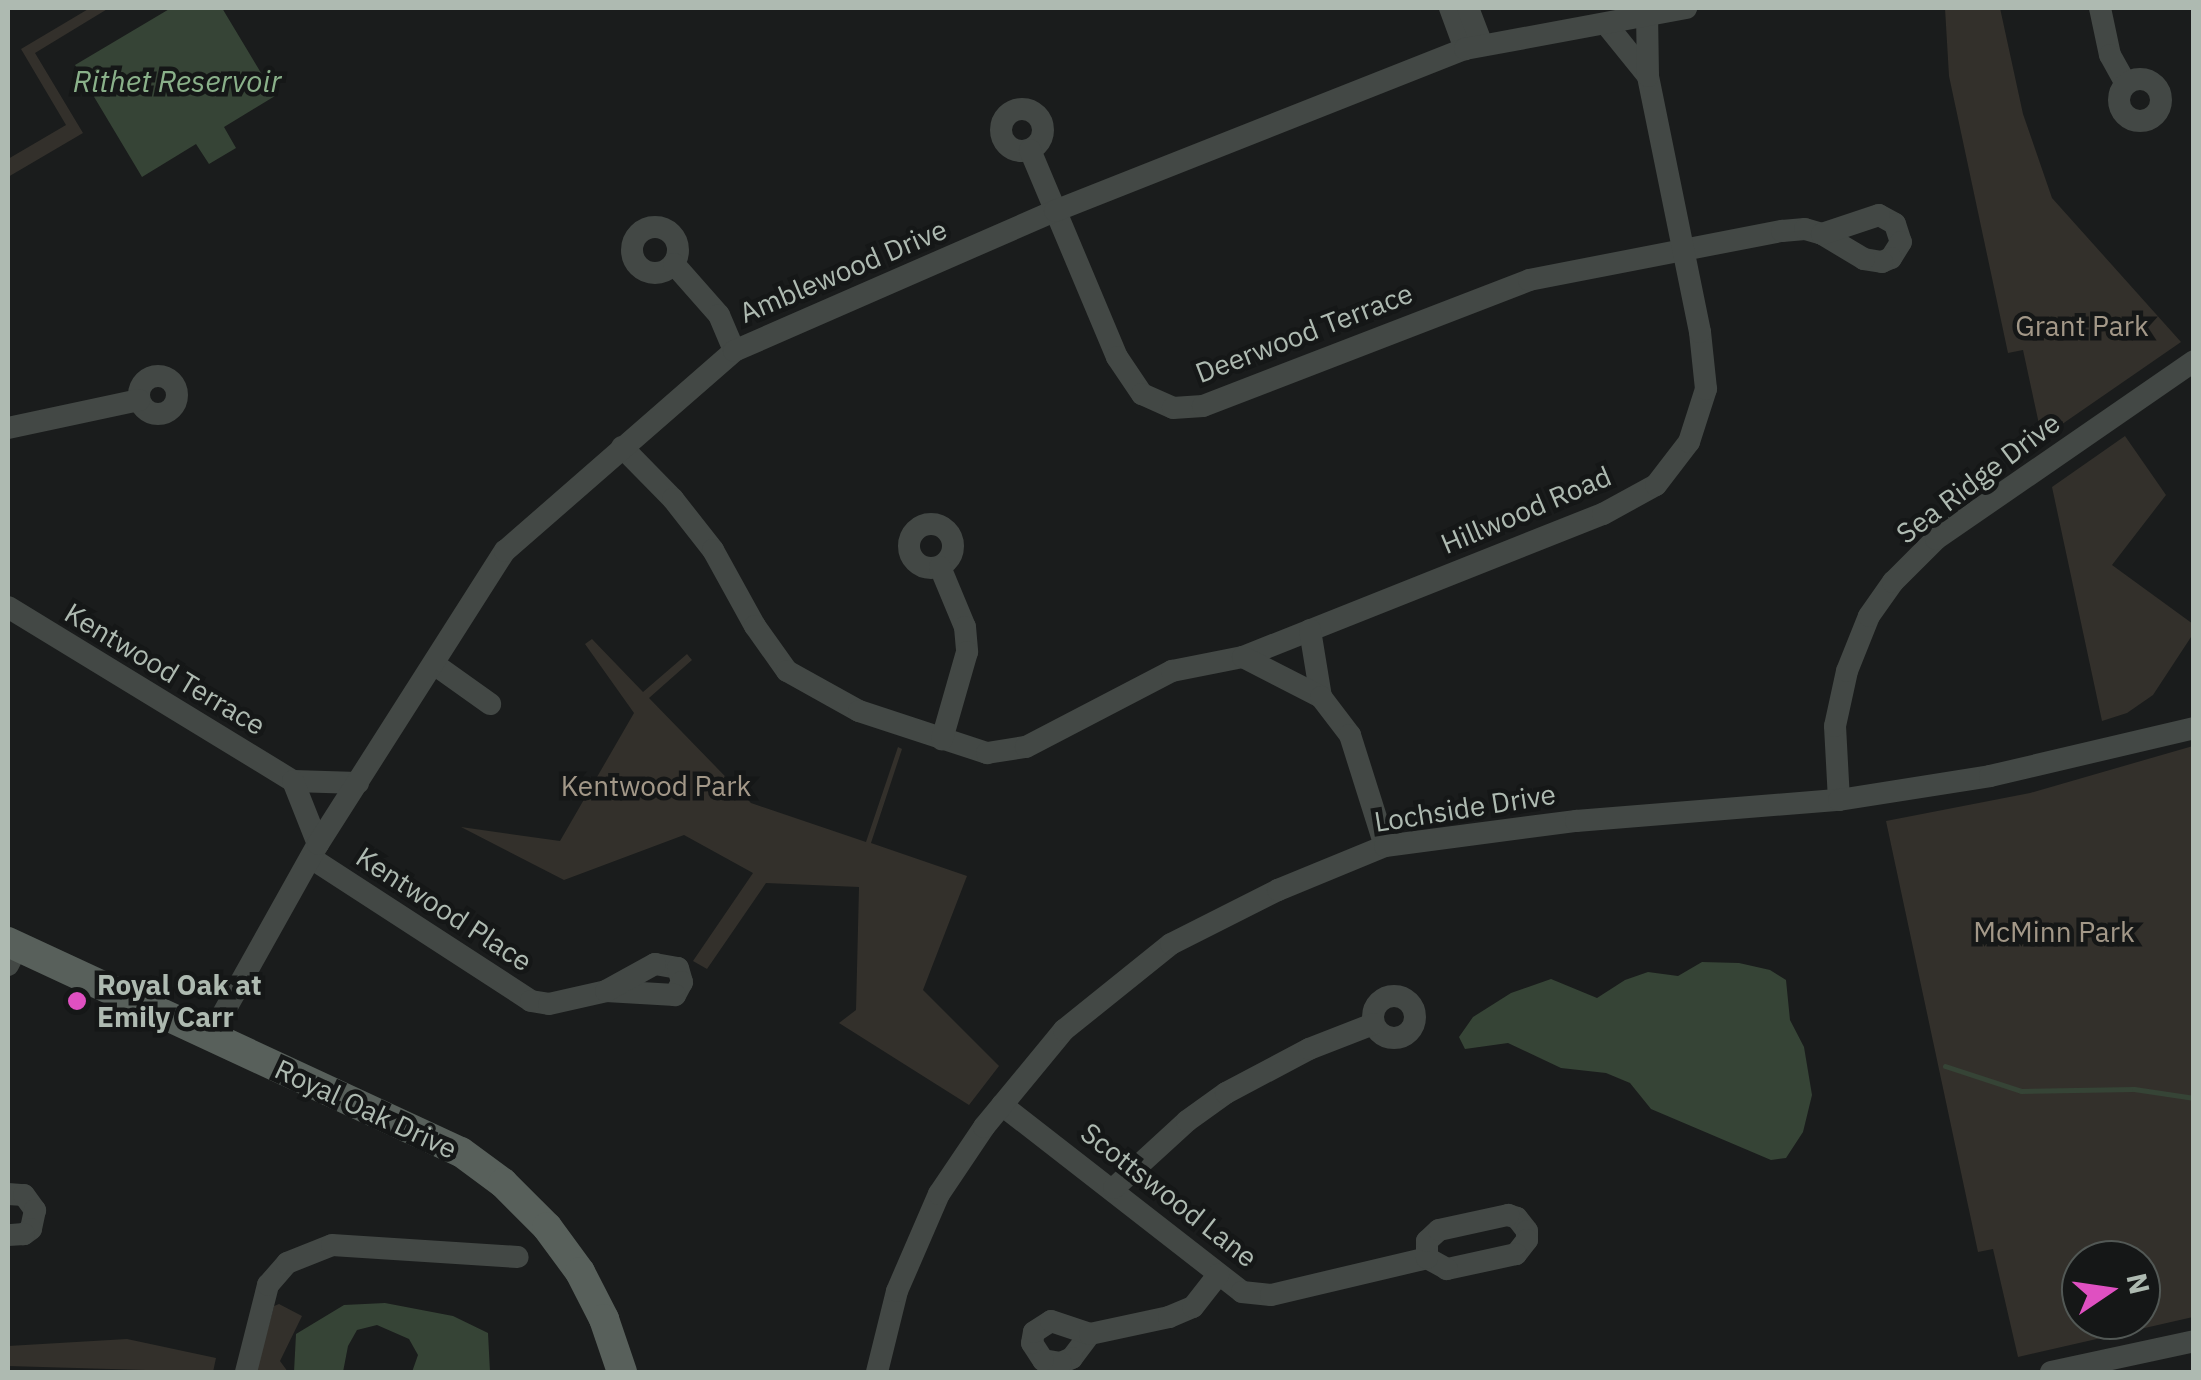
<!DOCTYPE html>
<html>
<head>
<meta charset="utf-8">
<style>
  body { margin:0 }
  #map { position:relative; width:2201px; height:1380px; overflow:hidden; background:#1a1c1c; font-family:"IBM Plex Sans",sans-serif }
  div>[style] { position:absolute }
  .green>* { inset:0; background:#33302b }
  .water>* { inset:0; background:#364436 }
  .stream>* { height:5px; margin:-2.5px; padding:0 2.5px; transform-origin:2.5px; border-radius:2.5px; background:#364436 }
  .minor>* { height:22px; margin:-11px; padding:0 11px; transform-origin:11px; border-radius:11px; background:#434845 }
  .minor>.ring { margin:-11px; padding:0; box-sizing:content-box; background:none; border:22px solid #434845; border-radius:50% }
  .major>* { height:30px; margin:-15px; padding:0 15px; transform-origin:15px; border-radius:15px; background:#58605b }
  .dots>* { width:28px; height:28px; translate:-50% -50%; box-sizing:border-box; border:5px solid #151717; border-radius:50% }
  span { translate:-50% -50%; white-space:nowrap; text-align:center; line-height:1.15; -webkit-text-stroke:9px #151717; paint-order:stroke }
  .street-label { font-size:28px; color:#aebab1 }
  .park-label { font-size:28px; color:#a39888 }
  .poi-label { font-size:28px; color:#aebab1; font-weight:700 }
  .left { translate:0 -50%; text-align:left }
  .water-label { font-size:30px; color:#8ab18a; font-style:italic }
  .frame { position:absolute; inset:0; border:10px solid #aebab1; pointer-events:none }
  .north { position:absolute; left:2061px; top:1240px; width:100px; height:100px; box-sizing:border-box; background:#151717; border:2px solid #525855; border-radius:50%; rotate:77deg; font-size:28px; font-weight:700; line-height:40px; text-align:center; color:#aebab1 }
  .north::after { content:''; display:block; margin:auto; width:35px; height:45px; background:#df50c1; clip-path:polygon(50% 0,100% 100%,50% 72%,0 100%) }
</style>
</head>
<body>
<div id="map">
  <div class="green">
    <div style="clip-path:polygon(90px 8px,109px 8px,35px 53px,83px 133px,8px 177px,8px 159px,66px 125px,21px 49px)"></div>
    <div style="clip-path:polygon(1945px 8px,2000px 8px,2023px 114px,2052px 198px,2181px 342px,2042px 438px,2023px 350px,2008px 353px,1949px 76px)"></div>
    <div style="clip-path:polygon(2125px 436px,2166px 495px,2112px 565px,2193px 624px,2193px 634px,2153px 695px,2127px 713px,2102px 721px,2052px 487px)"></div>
    <div style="clip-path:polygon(592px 639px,643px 692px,687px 654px,692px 660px,649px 698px,751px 803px,866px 842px,898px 747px,902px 749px,871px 843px,967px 876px,923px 990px,999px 1066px,969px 1105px,839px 1023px,856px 1010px,859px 887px,766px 883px,707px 969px,693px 961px,753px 873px,684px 835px,564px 880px,461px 827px,560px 841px,634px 713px,585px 644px)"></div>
    <div style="clip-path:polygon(evenodd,2193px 746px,2193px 1317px,2018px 1357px,1993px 1249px,1978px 1252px,1886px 821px,2030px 793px,2193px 746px,2141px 1260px,2141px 1320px,2081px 1320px,2081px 1260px,2141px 1260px)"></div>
    <div style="clip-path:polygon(279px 1304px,302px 1316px,280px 1361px,288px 1372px,256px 1372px,274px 1306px)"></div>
    <div style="clip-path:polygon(127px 1339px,216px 1358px,213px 1372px,8px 1366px,8px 1346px)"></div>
  </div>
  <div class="water">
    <div style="clip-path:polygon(171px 8px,222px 8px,275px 96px,224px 127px,236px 148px,209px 164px,196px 144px,142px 177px,75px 65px)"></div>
    <div style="clip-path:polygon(1702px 962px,1739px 963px,1770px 970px,1786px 980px,1790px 1020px,1804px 1047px,1812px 1095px,1803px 1132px,1786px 1158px,1771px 1160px,1651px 1109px,1630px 1083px,1606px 1073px,1561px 1068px,1508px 1043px,1465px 1049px,1459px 1037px,1473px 1017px,1511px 993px,1551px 979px,1597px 998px,1625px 980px,1648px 972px,1678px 976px)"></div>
    <div style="clip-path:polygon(385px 1303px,453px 1316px,488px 1333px,490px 1372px,412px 1372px,418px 1355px,409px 1339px,377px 1325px,357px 1330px,348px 1346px,343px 1372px,294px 1372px,296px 1334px,344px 1305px)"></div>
  </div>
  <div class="stream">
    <div style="left:1945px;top:1066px;width:80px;rotate:18.2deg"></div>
    <div style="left:2021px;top:1091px;width:113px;rotate:-1deg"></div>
    <div style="left:2134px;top:1089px;width:61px;rotate:8.5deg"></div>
  </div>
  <div class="minor">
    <div style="left:1450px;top:8px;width:44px;rotate:69.9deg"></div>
    <div style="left:1468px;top:8px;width:39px;rotate:69deg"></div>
    <div style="left:2100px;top:8px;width:48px;rotate:78deg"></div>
    <div style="left:2110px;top:55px;width:33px;rotate:61deg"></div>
    <div style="left:1606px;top:24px;width:67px;rotate:51.1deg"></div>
    <div class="ring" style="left:2119px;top:79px;width:20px;height:20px"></div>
    <div class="ring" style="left:1001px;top:109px;width:20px;height:20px"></div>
    <div style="left:1030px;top:150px;width:225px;rotate:67.2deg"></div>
    <div style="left:1117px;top:357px;width:45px;rotate:56deg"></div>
    <div style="left:1142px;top:394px;width:34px;rotate:24deg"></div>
    <div style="left:1173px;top:408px;width:30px;rotate:-4deg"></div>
    <div style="left:1203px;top:406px;width:350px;rotate:-21.1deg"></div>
    <div style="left:1529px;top:280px;width:258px;rotate:-11deg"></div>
    <div style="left:1782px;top:231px;width:23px;rotate:-5deg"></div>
    <div style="left:1805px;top:229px;width:18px;rotate:16deg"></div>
    <div style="left:1879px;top:215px;width:18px;rotate:29deg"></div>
    <div style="left:1895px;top:224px;width:19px;rotate:72deg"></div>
    <div style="left:1901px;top:242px;width:19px;rotate:122deg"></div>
    <div style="left:1891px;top:258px;width:10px;rotate:156deg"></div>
    <div style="left:1882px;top:262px;width:18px;rotate:-171deg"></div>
    <div style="left:1864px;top:259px;width:49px;rotate:-149.2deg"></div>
    <div style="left:1822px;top:234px;width:60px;rotate:-18.4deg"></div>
    <div class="ring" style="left:632px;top:227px;width:24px;height:24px"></div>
    <div style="left:674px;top:264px;width:68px;rotate:48.6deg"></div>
    <div style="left:719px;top:315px;width:39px;rotate:67deg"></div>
    <div class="ring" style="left:139px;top:376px;width:16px;height:16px"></div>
    <div style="left:8px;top:428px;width:134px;rotate:-12.1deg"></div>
    <div style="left:622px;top:447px;width:73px;rotate:45.6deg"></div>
    <div style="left:673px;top:499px;width:65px;rotate:51.9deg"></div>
    <div style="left:713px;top:550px;width:87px;rotate:61.1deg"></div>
    <div style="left:755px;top:626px;width:55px;rotate:54.6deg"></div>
    <div style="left:787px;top:671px;width:82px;rotate:29.1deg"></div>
    <div style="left:859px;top:711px;width:135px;rotate:18.2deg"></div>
    <div style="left:987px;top:753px;width:39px;rotate:-9deg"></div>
    <div style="left:1026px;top:747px;width:165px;rotate:-27.5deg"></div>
    <div style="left:1172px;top:671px;width:72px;rotate:-11.2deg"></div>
    <div style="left:1243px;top:657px;width:387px;rotate:-21.7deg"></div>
    <div style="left:1603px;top:514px;width:60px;rotate:-28.7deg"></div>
    <div style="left:1656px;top:485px;width:54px;rotate:-52.5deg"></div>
    <div style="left:1689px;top:442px;width:56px;rotate:-72.2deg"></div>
    <div style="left:1706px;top:389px;width:57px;rotate:-96deg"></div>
    <div style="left:1700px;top:332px;width:261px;rotate:-101.5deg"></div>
    <div style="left:1648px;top:76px;width:61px;rotate:-90.9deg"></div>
    <div class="ring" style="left:909px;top:524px;width:22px;height:22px"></div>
    <div style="left:940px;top:567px;width:65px;rotate:67.4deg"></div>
    <div style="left:965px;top:627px;width:25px;rotate:85deg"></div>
    <div style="left:967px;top:652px;width:91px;rotate:106deg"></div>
    <div style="left:8px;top:607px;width:334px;rotate:31.4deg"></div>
    <div style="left:293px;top:781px;width:65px;rotate:1.8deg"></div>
    <div style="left:1310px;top:630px;width:68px;rotate:80.7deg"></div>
    <div style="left:1243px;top:657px;width:88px;rotate:27.1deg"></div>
    <div style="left:1321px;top:697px;width:48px;rotate:52.7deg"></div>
    <div style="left:1350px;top:735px;width:116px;rotate:72.5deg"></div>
    <div style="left:434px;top:664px;width:69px;rotate:35.5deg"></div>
    <div style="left:293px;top:781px;width:68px;rotate:68.4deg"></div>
    <div style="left:1839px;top:800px;width:74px;rotate:-93.1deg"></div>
    <div style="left:1835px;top:726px;width:56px;rotate:-77.7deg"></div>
    <div style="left:1847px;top:671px;width:59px;rotate:-68.2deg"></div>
    <div style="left:1869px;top:616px;width:42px;rotate:-54.8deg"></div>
    <div style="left:1893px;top:582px;width:61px;rotate:-45deg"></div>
    <div style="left:1936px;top:539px;width:313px;rotate:-34.6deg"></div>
    <div style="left:311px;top:858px;width:262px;rotate:33deg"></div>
    <div style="left:531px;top:1001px;width:18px;rotate:9deg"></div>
    <div style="left:549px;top:1004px;width:58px;rotate:-12.8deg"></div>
    <div style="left:655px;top:964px;width:23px;rotate:10deg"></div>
    <div style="left:678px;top:968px;width:15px;rotate:74deg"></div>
    <div style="left:682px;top:982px;width:15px;rotate:118deg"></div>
    <div style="left:675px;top:995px;width:69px;rotate:-176.7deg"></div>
    <div style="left:606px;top:991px;width:56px;rotate:-28.9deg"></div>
    <div style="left:8px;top:965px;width:20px;rotate:-63deg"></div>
    <div class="ring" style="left:1373px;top:996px;width:20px;height:20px"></div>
    <div style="left:210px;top:1037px;width:221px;rotate:-60.8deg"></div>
    <div style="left:318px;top:844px;width:348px;rotate:-57.5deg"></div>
    <div style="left:505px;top:551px;width:304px;rotate:-41.1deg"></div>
    <div style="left:734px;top:351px;width:350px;rotate:-23.6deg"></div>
    <div style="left:1055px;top:211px;width:441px;rotate:-21.6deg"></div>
    <div style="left:1465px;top:49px;width:225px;rotate:-10.5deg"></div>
    <div style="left:1002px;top:1105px;width:304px;rotate:37.9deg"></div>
    <div style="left:1242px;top:1292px;width:29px;rotate:6deg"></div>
    <div style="left:1271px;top:1295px;width:160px;rotate:-13.3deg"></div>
    <div style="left:1114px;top:1188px;width:99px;rotate:-42.5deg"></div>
    <div style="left:1187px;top:1121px;width:48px;rotate:-35.7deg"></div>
    <div style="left:1226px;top:1093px;width:94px;rotate:-27.9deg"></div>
    <div style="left:1309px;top:1049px;width:69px;rotate:-21.3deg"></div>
    <div style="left:8px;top:1194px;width:16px;rotate:4deg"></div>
    <div style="left:24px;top:1195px;width:19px;rotate:54deg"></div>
    <div style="left:35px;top:1210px;width:19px;rotate:102deg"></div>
    <div style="left:31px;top:1229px;width:9px;rotate:144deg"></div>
    <div style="left:24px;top:1234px;width:16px;rotate:176deg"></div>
    <div style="left:1508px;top:1215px;width:9px;rotate:18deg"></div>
    <div style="left:1517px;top:1218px;width:16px;rotate:52deg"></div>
    <div style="left:1527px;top:1231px;width:9px;rotate:90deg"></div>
    <div style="left:1527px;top:1240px;width:18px;rotate:128deg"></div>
    <div style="left:1516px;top:1254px;width:71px;rotate:167.7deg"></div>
    <div style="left:1447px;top:1269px;width:23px;rotate:-151deg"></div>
    <div style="left:1427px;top:1258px;width:17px;rotate:-90deg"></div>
    <div style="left:1427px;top:1241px;width:16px;rotate:-43deg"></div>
    <div style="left:1439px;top:1230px;width:71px;rotate:-12.3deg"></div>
    <div style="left:1090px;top:1334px;width:30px;rotate:127deg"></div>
    <div style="left:1072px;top:1358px;width:12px;rotate:156deg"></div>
    <div style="left:1061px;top:1363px;width:18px;rotate:-171deg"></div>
    <div style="left:1043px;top:1360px;width:20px;rotate:-123deg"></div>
    <div style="left:1032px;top:1343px;width:11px;rotate:-80deg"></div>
    <div style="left:1034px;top:1332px;width:20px;rotate:-33deg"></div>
    <div style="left:1051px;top:1321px;width:41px;rotate:18.4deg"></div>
    <div style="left:1090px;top:1334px;width:81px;rotate:-12.1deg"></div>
    <div style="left:1169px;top:1317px;width:26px;rotate:-23deg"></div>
    <div style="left:1193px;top:1307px;width:41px;rotate:-52deg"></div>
    <div style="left:246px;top:1372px;width:90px;rotate:-75.8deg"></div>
    <div style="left:268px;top:1285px;width:29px;rotate:-49deg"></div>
    <div style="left:287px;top:1263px;width:48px;rotate:-21.8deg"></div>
    <div style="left:332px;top:1245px;width:186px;rotate:3.7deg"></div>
    <div style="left:877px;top:1372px;width:83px;rotate:-76.1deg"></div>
    <div style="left:897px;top:1291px;width:106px;rotate:-66.6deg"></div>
    <div style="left:939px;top:1194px;width:81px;rotate:-56.1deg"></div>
    <div style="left:984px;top:1127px;width:126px;rotate:-50.5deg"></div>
    <div style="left:1064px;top:1030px;width:137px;rotate:-38.8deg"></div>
    <div style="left:1171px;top:944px;width:120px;rotate:-26.8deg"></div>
    <div style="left:1278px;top:890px;width:116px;rotate:-22.4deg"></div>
    <div style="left:1385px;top:846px;width:193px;rotate:-7.5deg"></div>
    <div style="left:1576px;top:821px;width:264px;rotate:-4.6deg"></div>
    <div style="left:1839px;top:800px;width:153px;rotate:-9deg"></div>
    <div style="left:1990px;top:776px;width:210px;rotate:-13.2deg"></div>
    <div style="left:2051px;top:1372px;width:146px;rotate:-12.2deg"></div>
  </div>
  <div class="major">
    <div style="left:8px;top:942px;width:499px;rotate:24.9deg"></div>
    <div style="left:461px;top:1152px;width:52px;rotate:36.4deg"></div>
    <div style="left:503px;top:1183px;width:62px;rotate:45deg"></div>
    <div style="left:547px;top:1227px;width:56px;rotate:53.7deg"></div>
    <div style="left:580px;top:1272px;width:53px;rotate:62.9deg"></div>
    <div style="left:604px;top:1319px;width:56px;rotate:71.2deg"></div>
  </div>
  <div class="dots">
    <div style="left:77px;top:1001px;background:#df50c1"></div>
  </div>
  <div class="street-label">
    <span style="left:843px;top:271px;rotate:-23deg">Amblewood Drive</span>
    <span style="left:1304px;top:333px;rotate:-21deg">Deerwood Terrace</span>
    <span style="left:1978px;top:478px;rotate:-37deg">Sea Ridge Drive</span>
    <span style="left:1526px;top:510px;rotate:-23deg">Hillwood Road</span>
    <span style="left:165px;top:669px;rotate:31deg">Kentwood Terrace</span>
    <span style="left:1465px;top:808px;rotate:-9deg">Lochside Drive</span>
    <span style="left:444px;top:909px;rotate:33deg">Kentwood Place</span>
    <span style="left:366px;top:1109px;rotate:25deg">Royal Oak Drive</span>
    <span style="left:1169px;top:1195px;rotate:38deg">Scottswood Lane</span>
  </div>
  <div class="park-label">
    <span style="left:2082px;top:326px">Grant Park</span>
    <span style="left:656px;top:786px">Kentwood Park</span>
    <span style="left:2054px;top:932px">McMinn Park</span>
  </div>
  <div class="poi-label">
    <span class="left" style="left:97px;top:1001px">Royal Oak at<br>Emily Carr</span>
  </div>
  <div class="water-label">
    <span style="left:177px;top:81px">Rithet Reservoir</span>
  </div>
  <div class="frame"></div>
  <div class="north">N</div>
</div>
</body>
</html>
